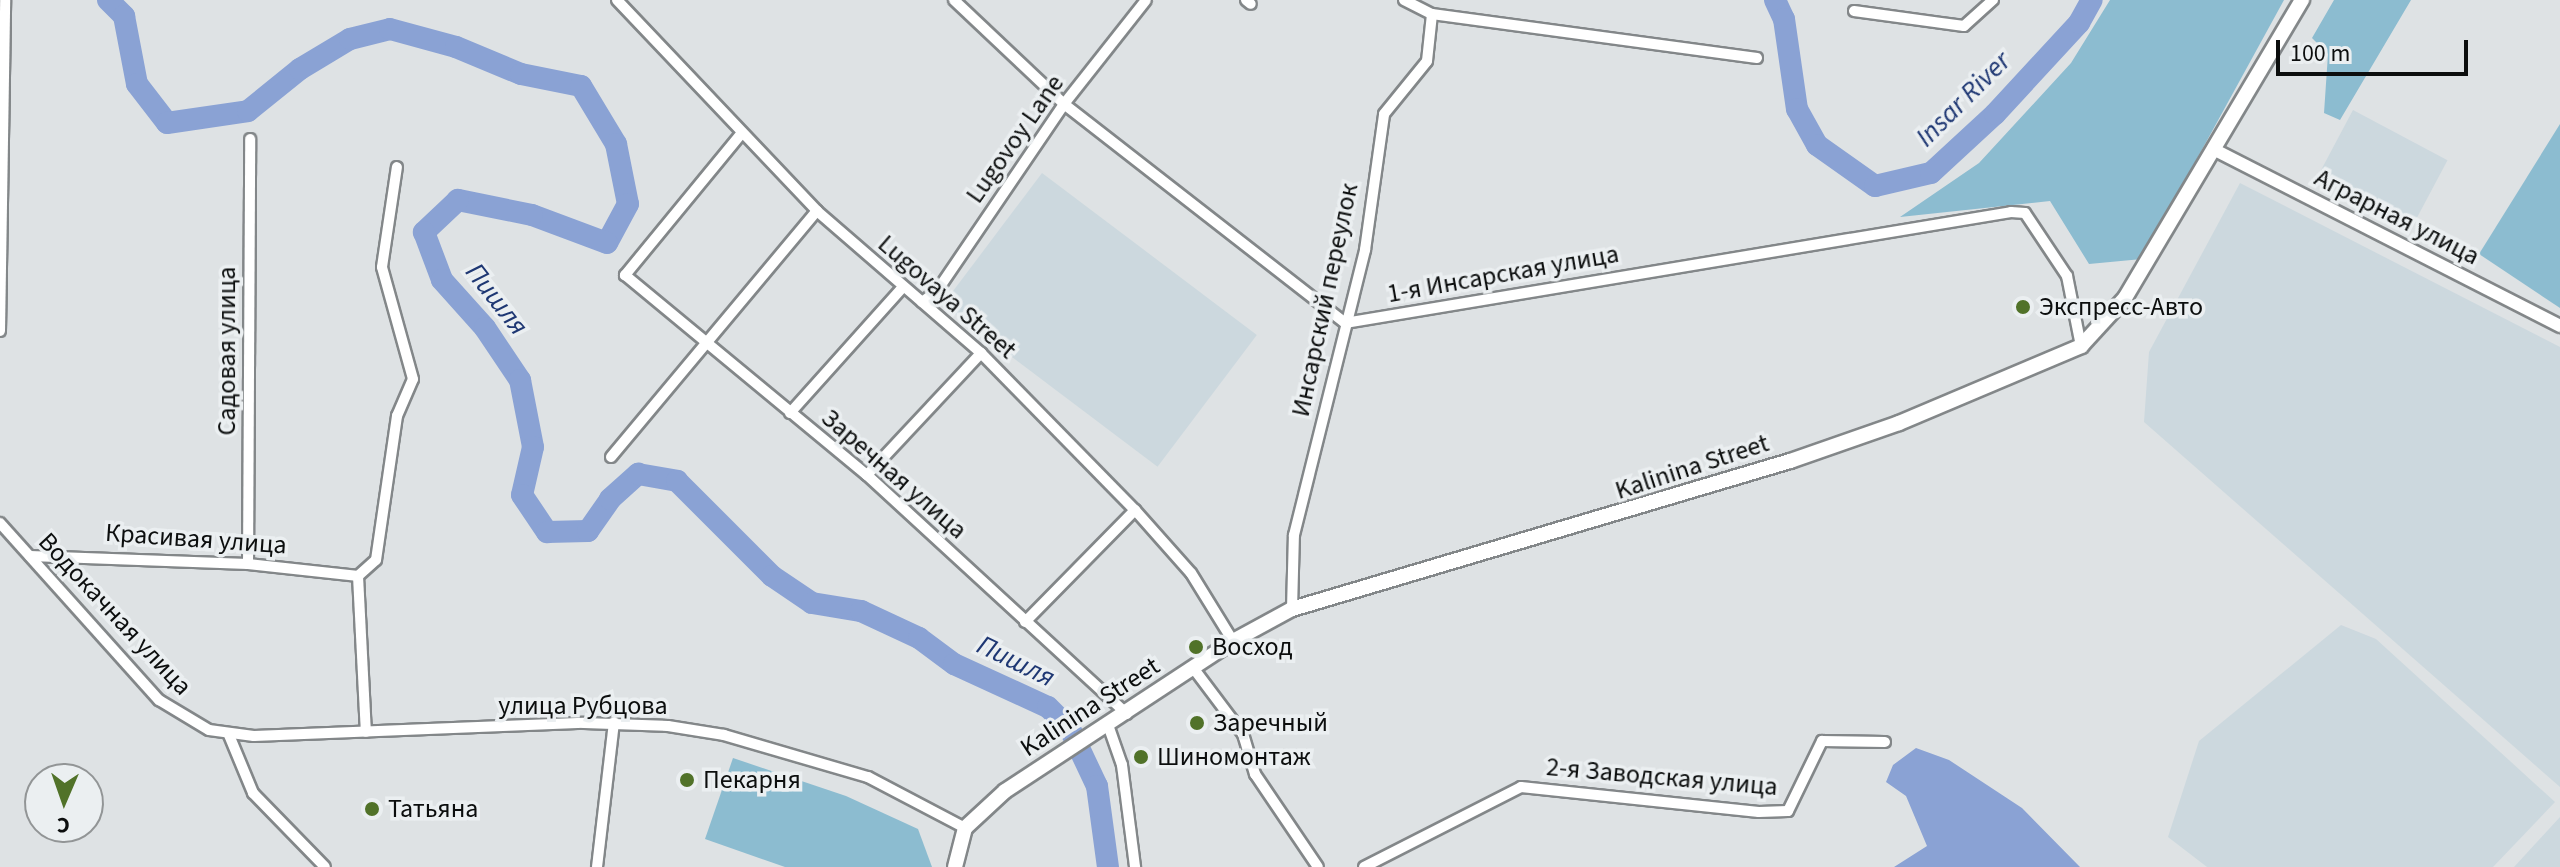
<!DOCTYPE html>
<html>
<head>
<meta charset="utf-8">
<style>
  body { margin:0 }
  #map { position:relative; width:2560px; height:867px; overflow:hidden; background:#dee2e4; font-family:"Source Sans 3",sans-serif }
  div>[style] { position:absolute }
  .built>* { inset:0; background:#ccd8de; transform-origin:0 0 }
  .green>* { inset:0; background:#8cbcd0 }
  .water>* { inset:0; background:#8aa2d4 }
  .river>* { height:22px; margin:-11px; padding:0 11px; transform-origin:11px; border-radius:11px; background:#8aa2d4 }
  .roads { filter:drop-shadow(2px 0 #838789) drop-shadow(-2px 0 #838789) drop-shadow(0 2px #838789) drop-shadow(0 -2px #838789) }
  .minor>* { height:10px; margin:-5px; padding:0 5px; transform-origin:5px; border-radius:5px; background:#fff }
  .tertiary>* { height:12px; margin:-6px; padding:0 6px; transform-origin:6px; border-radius:6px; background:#fff }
  .secondary>* { height:14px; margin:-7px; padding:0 7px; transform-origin:7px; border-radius:7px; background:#fff }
  .dots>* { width:22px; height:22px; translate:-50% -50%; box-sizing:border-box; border:4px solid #ebeff1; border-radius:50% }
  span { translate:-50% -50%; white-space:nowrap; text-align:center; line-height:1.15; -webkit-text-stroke:7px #ebeff1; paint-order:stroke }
  .street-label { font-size:26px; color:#0c0e0e }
  .poi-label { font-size:26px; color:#0c0e0e }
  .left { translate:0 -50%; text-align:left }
  .water-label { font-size:28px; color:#1e3773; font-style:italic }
  .north { position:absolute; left:24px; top:763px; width:80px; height:80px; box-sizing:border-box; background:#ebeff1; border:2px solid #929596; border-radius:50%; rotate:182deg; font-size:22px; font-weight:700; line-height:32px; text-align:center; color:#0c0e0e }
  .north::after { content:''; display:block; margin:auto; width:28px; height:36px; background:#517229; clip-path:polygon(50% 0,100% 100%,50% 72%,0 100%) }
  .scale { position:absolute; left:2276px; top:40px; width:192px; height:36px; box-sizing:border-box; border:4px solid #0c0e0e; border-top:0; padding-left:10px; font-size:24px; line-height:28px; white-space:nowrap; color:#0c0e0e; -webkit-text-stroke:6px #ebeff1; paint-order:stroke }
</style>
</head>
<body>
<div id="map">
  <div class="built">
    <div style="left:2353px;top:110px;width:107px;height:73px;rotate:28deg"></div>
    <div style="left:1042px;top:173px;width:269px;height:165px;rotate:37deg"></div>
    <div style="clip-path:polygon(2240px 183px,2560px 347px,2560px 787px,2144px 422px,2149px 352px)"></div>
    <div style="clip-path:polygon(2341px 625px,2376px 639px,2555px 802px,2493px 867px,2207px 867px,2168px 837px,2199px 741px)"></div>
    <div style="clip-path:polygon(2560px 817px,2560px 867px,2514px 867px)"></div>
  </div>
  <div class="green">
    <div style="clip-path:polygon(2110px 0,2284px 0,2142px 259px,2089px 264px,2050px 201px,1900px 217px,1979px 163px,2071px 63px)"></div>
    <div style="clip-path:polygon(2334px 0,2411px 0,2340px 120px,2324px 113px,2328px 54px,2312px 38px)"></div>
    <div style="clip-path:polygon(2560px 124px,2560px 308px,2479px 254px)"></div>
    <div style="clip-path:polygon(733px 758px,846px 796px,918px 829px,932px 867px,785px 867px,705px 839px)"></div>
  </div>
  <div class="water">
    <div style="clip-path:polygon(1916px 748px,1949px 760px,2022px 808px,2080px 867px,1894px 867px,1927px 846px,1906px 796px,1886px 782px,1893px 765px)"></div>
  </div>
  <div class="river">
    <div style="left:108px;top:0;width:23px;rotate:45deg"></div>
    <div style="left:124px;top:16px;width:69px;rotate:79.2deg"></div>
    <div style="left:137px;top:84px;width:49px;rotate:52.4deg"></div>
    <div style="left:167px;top:123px;width:82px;rotate:-8.4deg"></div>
    <div style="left:248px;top:111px;width:67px;rotate:-38.9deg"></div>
    <div style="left:300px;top:69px;width:58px;rotate:-31deg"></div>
    <div style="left:350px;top:39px;width:41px;rotate:-14deg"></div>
    <div style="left:390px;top:29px;width:68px;rotate:15.3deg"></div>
    <div style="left:456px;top:47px;width:70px;rotate:22.6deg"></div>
    <div style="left:521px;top:74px;width:61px;rotate:11.3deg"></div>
    <div style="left:581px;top:86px;width:68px;rotate:58.9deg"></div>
    <div style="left:616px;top:144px;width:61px;rotate:78.7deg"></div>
    <div style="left:628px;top:204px;width:44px;rotate:118.3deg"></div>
    <div style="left:607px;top:243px;width:80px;rotate:-159.5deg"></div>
    <div style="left:532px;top:215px;width:76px;rotate:-168.5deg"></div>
    <div style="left:458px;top:200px;width:47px;rotate:136.7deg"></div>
    <div style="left:424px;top:232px;width:51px;rotate:69.4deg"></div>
    <div style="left:442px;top:280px;width:64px;rotate:48.1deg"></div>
    <div style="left:485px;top:328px;width:63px;rotate:56.1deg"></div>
    <div style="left:520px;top:380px;width:68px;rotate:79deg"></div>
    <div style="left:533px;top:447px;width:49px;rotate:102.9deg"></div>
    <div style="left:522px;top:495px;width:45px;rotate:56deg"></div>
    <div style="left:547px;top:532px;width:41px;rotate:-1.4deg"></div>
    <div style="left:588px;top:531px;width:39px;rotate:-55deg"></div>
    <div style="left:610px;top:499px;width:38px;rotate:-42deg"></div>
    <div style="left:638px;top:474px;width:40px;rotate:10deg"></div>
    <div style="left:677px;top:481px;width:134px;rotate:45deg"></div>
    <div style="left:772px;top:576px;width:48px;rotate:34deg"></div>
    <div style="left:812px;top:603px;width:50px;rotate:9.3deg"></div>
    <div style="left:861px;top:611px;width:64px;rotate:25deg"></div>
    <div style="left:919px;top:638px;width:44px;rotate:36.6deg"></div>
    <div style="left:954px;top:664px;width:103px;rotate:24.6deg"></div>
    <div style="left:1048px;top:707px;width:31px;rotate:45deg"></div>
    <div style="left:1070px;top:729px;width:63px;rotate:64.7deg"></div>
    <div style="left:1097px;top:786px;width:82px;rotate:82.3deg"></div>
    <div style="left:1775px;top:0;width:21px;rotate:65deg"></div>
    <div style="left:1784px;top:19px;width:91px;rotate:81.8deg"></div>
    <div style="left:1797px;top:109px;width:41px;rotate:60.9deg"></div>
    <div style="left:1817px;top:145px;width:71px;rotate:35.3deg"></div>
    <div style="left:1875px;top:186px;width:57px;rotate:-13.1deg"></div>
    <div style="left:1931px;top:173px;width:87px;rotate:-42.7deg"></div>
    <div style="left:1995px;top:114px;width:124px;rotate:-47.3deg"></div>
    <div style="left:2079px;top:23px;width:26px;rotate:-61deg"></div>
  </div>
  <div class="roads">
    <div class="minor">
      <div style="left:617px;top:0;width:291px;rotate:46.5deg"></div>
      <div style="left:817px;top:211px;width:217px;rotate:40.9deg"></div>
      <div style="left:981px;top:353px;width:220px;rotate:45.6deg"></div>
      <div style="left:1135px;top:510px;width:84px;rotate:48.4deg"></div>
      <div style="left:1191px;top:573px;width:80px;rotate:58.3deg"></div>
      <div style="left:954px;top:0;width:151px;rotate:43.4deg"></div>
      <div style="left:1064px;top:104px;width:356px;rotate:37.9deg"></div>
      <div style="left:1345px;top:323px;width:675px;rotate:-9.46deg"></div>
      <div style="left:2011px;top:212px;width:14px;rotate:4deg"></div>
      <div style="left:2025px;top:213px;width:76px;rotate:56.3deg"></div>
      <div style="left:2067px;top:276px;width:71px;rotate:78.7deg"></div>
      <div style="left:1246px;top:0;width:6px;rotate:39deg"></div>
      <div style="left:1404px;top:0;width:31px;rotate:27deg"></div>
      <div style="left:1432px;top:14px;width:328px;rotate:7.7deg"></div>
      <div style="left:1854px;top:11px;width:111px;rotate:7.8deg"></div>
      <div style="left:1964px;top:26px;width:39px;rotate:-42deg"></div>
      <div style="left:741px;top:134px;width:183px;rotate:129.4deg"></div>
      <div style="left:625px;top:275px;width:314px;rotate:39.6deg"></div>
      <div style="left:867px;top:475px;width:353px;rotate:42.6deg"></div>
      <div style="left:922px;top:302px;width:19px;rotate:-36deg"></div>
      <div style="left:937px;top:291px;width:226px;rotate:-55.8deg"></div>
      <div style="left:1064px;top:104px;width:132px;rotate:-51.7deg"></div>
      <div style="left:0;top:331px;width:331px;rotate:-89.1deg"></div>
      <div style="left:790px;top:413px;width:168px;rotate:-48.1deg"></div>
      <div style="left:611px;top:457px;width:321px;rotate:-50.1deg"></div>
      <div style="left:867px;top:475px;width:167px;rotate:-46.9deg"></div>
      <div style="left:0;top:523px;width:238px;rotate:48.1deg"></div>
      <div style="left:159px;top:700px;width:58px;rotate:31deg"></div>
      <div style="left:209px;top:730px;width:45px;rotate:7.6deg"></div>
      <div style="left:254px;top:736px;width:330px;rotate:-2.3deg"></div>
      <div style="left:584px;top:723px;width:84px;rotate:2deg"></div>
      <div style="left:668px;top:726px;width:57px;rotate:9.1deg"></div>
      <div style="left:724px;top:735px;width:150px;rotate:16.3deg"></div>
      <div style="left:868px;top:777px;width:110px;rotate:27.7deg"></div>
      <div style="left:30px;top:556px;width:218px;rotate:2.1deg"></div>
      <div style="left:248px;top:564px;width:111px;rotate:6.2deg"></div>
      <div style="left:248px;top:564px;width:425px;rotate:-89.7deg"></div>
      <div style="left:358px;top:576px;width:24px;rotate:-42deg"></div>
      <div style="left:376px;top:560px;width:146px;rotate:-81.7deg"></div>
      <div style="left:397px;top:416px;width:40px;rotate:-66.6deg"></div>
      <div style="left:413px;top:379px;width:116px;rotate:-105.5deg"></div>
      <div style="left:382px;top:267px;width:101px;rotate:-81.5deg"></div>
      <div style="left:358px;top:576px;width:156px;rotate:87.1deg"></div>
      <div style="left:1292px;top:609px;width:74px;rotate:-88.5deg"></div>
      <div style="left:1294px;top:535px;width:294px;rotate:-76deg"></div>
      <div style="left:1365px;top:250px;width:137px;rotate:-82deg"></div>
      <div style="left:1384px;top:114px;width:68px;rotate:-50.9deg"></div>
      <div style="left:1427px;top:61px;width:47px;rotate:-83.9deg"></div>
      <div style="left:1025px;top:622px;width:157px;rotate:-45.5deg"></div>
      <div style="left:1194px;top:669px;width:81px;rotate:53deg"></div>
      <div style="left:1243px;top:734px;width:42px;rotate:73.3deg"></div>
      <div style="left:1255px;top:774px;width:112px;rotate:55.9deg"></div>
      <div style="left:1108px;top:725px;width:42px;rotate:70.7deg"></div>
      <div style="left:1122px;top:765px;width:103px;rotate:82.7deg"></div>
      <div style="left:229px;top:735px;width:63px;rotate:67.5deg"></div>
      <div style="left:253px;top:793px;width:103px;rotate:45.8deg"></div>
      <div style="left:597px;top:867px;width:146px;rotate:-83.3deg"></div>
      <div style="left:1364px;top:867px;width:176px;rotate:-27deg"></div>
      <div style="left:1521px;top:787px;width:239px;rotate:6deg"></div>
      <div style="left:1759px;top:812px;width:29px;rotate:-2deg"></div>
      <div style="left:1788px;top:811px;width:78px;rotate:-64.1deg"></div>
      <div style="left:1822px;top:741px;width:63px;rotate:0.9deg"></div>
    </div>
    <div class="tertiary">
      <div style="left:2213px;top:149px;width:390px;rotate:27deg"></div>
    </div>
    <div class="secondary">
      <div style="left:955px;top:867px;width:40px;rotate:-75.6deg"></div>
      <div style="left:965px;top:828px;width:54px;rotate:-42.8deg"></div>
      <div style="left:1005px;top:791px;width:273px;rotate:-33.3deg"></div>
      <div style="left:1233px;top:641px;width:67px;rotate:-28.5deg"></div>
      <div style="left:1292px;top:609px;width:520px;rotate:-16.55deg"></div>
      <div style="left:1790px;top:461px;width:115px;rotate:-19.2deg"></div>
      <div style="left:1899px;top:423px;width:198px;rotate:-22.9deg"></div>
      <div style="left:2081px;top:346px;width:65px;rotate:-47.5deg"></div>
      <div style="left:2125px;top:298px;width:347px;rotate:-59.3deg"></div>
    </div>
  </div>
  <div class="dots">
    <div style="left:2023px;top:307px;background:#517229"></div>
    <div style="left:1196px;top:647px;background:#517229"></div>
    <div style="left:1197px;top:723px;background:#517229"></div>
    <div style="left:1141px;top:757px;background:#517229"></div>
    <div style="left:687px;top:780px;background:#517229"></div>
    <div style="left:372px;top:809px;background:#517229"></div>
  </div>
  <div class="street-label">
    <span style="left:1015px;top:139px;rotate:-55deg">Lugovoy Lane</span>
    <span style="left:2397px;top:217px;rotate:27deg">Аграрная улица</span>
    <span style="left:1503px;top:274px;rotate:-10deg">1-я Инсарская улица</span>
    <span style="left:947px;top:297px;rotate:41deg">Lugovaya Street</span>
    <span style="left:1325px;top:300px;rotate:-78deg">Инсарский переулок</span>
    <span style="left:227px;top:351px;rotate:-90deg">Садовая улица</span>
    <span style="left:1692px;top:467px;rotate:-18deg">Kalinina Street</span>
    <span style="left:894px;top:474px;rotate:41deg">Заречная улица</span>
    <span style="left:196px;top:539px;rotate:4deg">Красивая улица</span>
    <span style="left:115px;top:614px;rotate:47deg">Водокачная улица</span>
    <span style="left:583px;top:706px">улица Рубцова</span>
    <span style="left:1090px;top:707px;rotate:-33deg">Kalinina Street</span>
    <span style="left:1662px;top:777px;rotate:5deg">2-я Заводская улица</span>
  </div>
  <div class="poi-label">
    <span class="left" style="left:2039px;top:307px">Экспресс-Авто</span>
    <span class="left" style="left:1212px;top:647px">Восход</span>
    <span class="left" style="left:1213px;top:723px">Заречный</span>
    <span class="left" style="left:1157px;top:757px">Шиномонтаж</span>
    <span class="left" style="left:703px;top:780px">Пекарня</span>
    <span class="left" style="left:388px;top:809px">Татьяна</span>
  </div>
  <div class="water-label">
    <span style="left:1963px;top:99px;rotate:-45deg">Insar River</span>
    <span style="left:497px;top:299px;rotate:52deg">Пишля</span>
    <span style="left:1016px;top:661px;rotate:26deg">Пишля</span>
  </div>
  <div class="north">С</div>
  <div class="scale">100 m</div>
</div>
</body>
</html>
